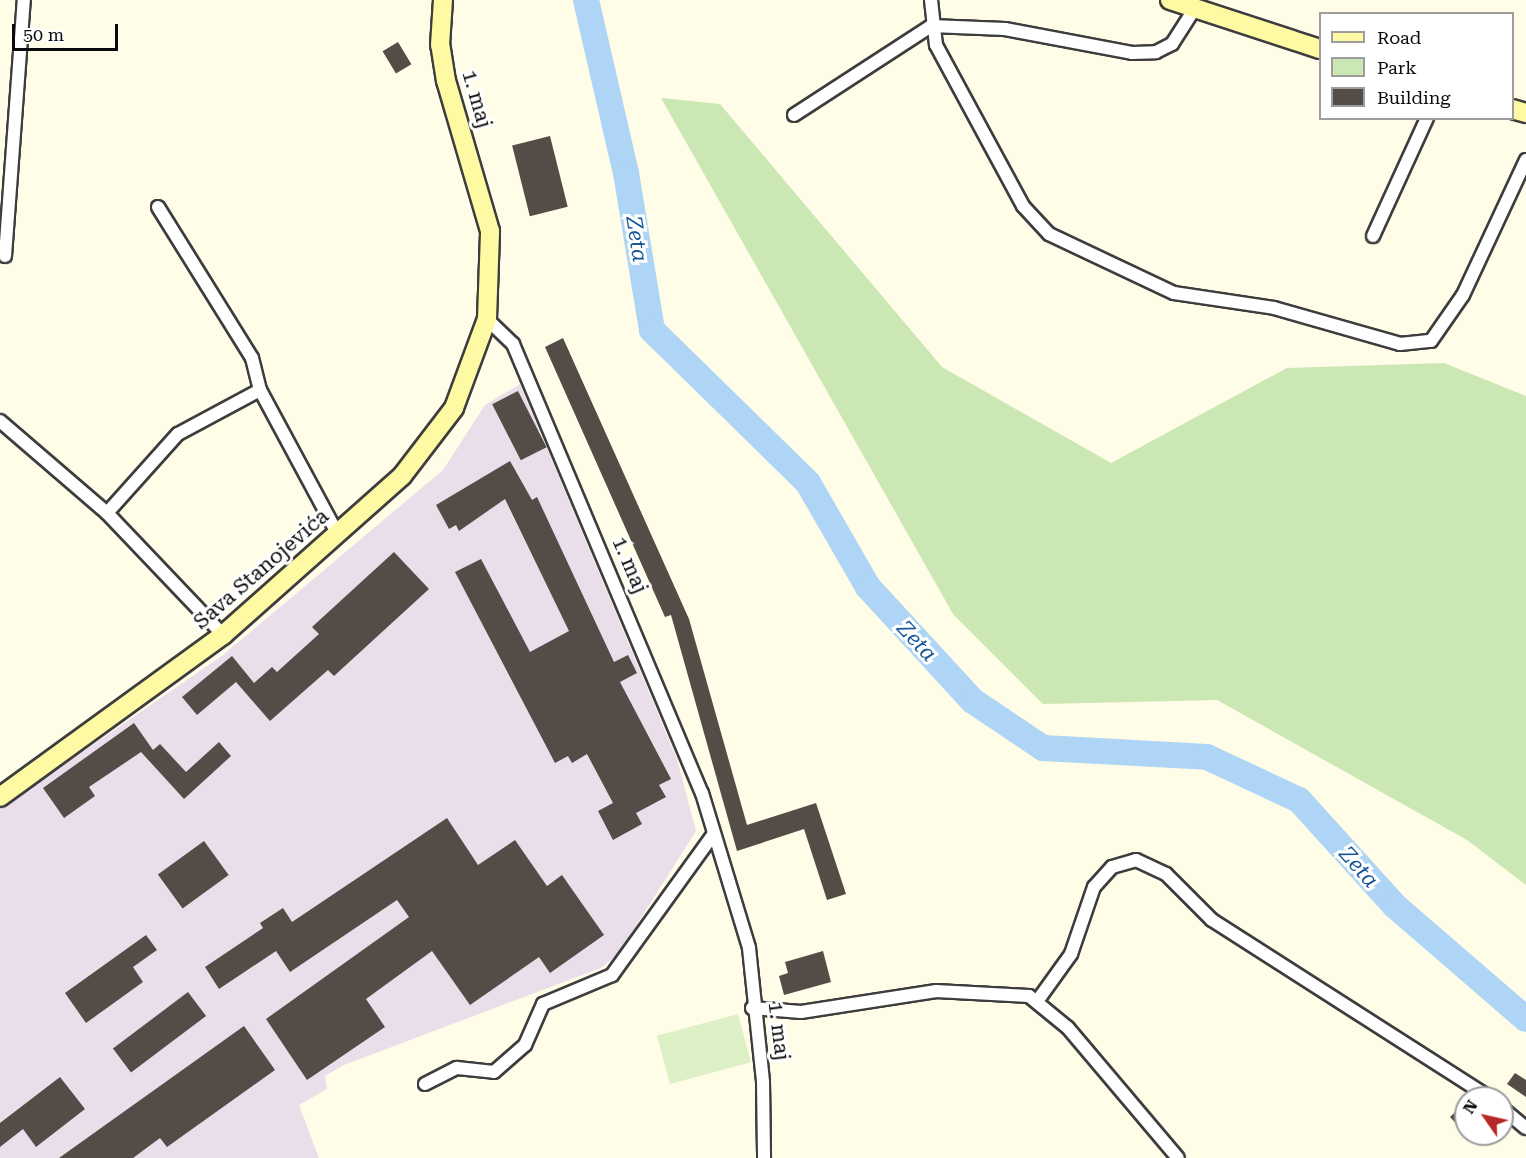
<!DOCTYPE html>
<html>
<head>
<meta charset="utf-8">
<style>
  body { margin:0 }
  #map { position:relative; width:1526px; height:1158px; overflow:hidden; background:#fffce8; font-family:"Roboto Serif",serif }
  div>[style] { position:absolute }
  .industrial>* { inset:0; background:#e9deea }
  .green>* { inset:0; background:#cbe7b3 }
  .pitch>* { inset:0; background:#ddefc5; transform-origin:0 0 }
  .river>* { height:26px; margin:-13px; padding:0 13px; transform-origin:13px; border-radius:13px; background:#aed5f5 }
  .building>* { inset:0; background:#534c47; transform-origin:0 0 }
  .roads { filter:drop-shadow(2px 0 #3d3d3d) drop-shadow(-2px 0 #3d3d3d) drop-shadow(0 2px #3d3d3d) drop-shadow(0 -2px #3d3d3d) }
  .street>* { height:12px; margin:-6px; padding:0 6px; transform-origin:6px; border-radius:6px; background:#fff }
  .secondary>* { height:18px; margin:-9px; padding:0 9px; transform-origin:9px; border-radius:9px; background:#fefaa4 }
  span { translate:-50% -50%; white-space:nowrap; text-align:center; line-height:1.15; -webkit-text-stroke:6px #fff; paint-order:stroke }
  .street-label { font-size:21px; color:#0a0a0a }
  .water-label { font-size:22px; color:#175799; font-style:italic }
  .legend { position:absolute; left:1319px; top:12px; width:195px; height:108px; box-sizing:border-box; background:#fff; border:2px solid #9d9d9d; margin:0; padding:8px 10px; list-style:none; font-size:18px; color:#0a0a0a }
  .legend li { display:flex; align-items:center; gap:12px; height:30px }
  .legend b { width:30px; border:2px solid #9d9d9d }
  .north { position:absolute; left:1454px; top:1086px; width:60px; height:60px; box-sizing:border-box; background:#fff; border:2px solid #9d9d9d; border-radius:50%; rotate:304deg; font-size:16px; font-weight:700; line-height:24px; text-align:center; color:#0a0a0a }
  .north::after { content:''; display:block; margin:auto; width:21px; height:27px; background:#b72926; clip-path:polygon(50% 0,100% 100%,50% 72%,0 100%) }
  .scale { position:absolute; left:12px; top:24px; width:106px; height:27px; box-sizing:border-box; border:3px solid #0a0a0a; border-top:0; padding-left:8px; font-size:18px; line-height:21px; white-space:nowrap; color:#0a0a0a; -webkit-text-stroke:4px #fff; paint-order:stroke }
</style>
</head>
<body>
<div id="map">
  <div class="industrial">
    <div style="clip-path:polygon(520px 384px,677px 759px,696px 831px,618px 954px,601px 968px,344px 1065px,325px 1076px,327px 1089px,299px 1105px,319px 1158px,0 1158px,0 809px,223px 655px,443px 470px,485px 405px)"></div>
  </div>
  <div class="green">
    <div style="clip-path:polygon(661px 98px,720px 104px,942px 367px,1111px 463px,1287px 368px,1444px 363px,1526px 396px,1526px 885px,1467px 840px,1217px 700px,1043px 704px,953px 614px)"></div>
  </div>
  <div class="pitch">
    <div style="left:738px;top:1014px;width:50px;height:84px;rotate:75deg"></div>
  </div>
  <div class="river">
    <div style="left:586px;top:0;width:178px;rotate:77deg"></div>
    <div style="left:626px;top:173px;width:159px;rotate:80.6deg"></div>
    <div style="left:652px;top:330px;width:219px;rotate:44.4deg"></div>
    <div style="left:808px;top:483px;width:120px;rotate:60deg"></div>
    <div style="left:868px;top:587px;width:155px;rotate:47.4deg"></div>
    <div style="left:973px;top:701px;width:84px;rotate:33.9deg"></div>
    <div style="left:1043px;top:748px;width:164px;rotate:3.1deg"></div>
    <div style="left:1207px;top:757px;width:102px;rotate:25.1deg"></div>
    <div style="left:1299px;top:800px;width:143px;rotate:47.8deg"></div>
    <div style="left:1395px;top:906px;width:173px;rotate:40.8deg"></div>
  </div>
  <div class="building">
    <div style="left:398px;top:42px;width:26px;height:18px;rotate:59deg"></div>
    <div style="left:550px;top:136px;width:73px;height:39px;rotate:76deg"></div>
    <div style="clip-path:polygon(563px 338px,689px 619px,747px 825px,816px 803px,846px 894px,827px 900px,804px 829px,737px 851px,671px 615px,665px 617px,545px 347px)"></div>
    <div style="left:518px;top:391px;width:63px;height:29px;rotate:63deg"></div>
    <div style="clip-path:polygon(510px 461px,532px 500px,537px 497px,614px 662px,628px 655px,637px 673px,620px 682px,671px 779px,659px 785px,666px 797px,636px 813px,642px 824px,613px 840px,598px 811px,613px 803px,587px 754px,572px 763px,568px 756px,555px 763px,455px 572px,481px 559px,530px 652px,569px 631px,505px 499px,459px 531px,456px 525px,449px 529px,436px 505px)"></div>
    <div style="clip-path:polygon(394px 552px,429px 589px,334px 676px,328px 670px,270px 721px,236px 682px,197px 715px,182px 697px,232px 656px,254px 683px,272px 667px,277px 672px,319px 634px,312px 627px)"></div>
    <div style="clip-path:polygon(134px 723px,153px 750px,160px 744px,186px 772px,219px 742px,231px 756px,184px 799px,141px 752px,89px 787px,95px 796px,64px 818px,43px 788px)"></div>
    <div style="clip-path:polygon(447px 818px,478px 865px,515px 840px,547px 886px,562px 875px,604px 935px,550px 973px,539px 957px,470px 1005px,432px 951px,366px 999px,385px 1027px,307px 1080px,266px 1019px,409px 917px,397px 900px,290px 972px,276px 951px,219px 989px,205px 967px,263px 928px,260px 923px,283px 908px,292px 922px)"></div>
    <div style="left:204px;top:841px;width:42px;height:57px;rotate:54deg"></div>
    <div style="clip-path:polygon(146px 935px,157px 950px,133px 967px,143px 982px,86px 1023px,65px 993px)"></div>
    <div style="clip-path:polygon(823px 951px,831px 982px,784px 995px,779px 976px,788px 973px,785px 962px)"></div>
    <div style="left:188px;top:992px;width:30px;height:94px;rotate:53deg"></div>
    <div style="clip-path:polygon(244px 1026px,275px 1070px,167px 1147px,160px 1138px,133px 1158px,59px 1158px)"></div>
    <div style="clip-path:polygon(1515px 1073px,1526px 1080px,1526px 1097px,1507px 1084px)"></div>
    <div style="clip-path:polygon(60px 1077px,85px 1109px,36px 1147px,23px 1129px,0 1147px,0 1123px)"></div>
    <div style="clip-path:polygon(1466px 1102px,1466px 1134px,1450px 1117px)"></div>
  </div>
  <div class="roads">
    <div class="street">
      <div style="left:931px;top:0;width:45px;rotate:83.7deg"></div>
      <div style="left:936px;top:45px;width:183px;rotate:61.6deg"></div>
      <div style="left:1023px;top:206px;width:38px;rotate:47deg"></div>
      <div style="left:1049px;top:234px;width:138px;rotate:25.3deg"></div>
      <div style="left:1174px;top:293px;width:101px;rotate:8.5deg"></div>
      <div style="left:1274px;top:308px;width:131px;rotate:15.9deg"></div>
      <div style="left:1400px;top:344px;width:31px;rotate:-6deg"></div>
      <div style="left:1431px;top:341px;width:56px;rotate:-55.2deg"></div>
      <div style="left:1463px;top:295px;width:149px;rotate:-65deg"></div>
      <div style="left:794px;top:115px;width:163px;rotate:-33deg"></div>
      <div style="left:931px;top:26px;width:74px;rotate:2.3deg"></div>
      <div style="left:1005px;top:29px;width:129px;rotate:10.7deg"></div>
      <div style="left:1132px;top:53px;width:24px;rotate:-2deg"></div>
      <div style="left:1156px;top:52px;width:18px;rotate:-27deg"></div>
      <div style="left:1172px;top:44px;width:43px;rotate:-57.4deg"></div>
      <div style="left:158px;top:207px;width:178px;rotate:58.1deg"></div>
      <div style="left:252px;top:358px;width:33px;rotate:76deg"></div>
      <div style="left:260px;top:390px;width:162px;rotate:61.7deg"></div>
      <div style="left:1373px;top:236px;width:130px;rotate:-65.4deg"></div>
      <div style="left:5px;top:256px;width:257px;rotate:-85.8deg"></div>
      <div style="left:487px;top:319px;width:36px;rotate:44deg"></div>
      <div style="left:513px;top:344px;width:487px;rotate:67.2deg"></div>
      <div style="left:702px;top:793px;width:162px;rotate:73.1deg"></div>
      <div style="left:749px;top:948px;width:135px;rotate:84deg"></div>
      <div style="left:763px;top:1082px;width:76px;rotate:89.2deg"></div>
      <div style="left:0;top:421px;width:141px;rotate:40.7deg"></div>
      <div style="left:107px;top:513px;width:168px;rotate:46.4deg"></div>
      <div style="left:107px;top:513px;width:106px;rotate:-48.1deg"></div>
      <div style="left:178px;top:434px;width:93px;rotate:-28.2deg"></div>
      <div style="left:1038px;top:1000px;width:57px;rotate:-54.3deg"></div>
      <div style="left:1071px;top:954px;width:71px;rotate:-71.1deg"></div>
      <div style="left:1094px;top:887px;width:27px;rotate:-48deg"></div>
      <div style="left:1112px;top:867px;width:25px;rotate:-16deg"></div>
      <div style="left:1136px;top:860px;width:33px;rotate:25deg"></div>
      <div style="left:1166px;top:874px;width:65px;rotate:45deg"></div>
      <div style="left:1212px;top:920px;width:330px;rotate:32.6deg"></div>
      <div style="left:752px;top:1008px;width:49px;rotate:4.7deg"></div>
      <div style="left:801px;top:1012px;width:137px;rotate:-8.8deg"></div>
      <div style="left:936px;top:991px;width:93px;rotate:3.1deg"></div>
      <div style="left:1029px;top:996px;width:50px;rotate:39.4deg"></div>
      <div style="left:1068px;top:1028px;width:170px;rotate:49.8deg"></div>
      <div style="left:425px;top:1084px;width:36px;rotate:-27deg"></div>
      <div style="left:457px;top:1068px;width:37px;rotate:6deg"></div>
      <div style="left:494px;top:1072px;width:41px;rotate:-41.1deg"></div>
      <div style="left:525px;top:1045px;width:45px;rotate:-66.3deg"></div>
      <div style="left:543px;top:1004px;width:75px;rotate:-22.8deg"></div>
      <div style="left:612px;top:975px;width:173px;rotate:-54.2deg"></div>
      <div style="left:1502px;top:1108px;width:31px;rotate:40deg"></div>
    </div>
    <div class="secondary">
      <div style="left:1170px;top:0;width:158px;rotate:18.1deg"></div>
      <div style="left:1512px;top:109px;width:15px;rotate:16deg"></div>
      <div style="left:0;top:797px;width:276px;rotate:-36deg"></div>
      <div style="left:223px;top:635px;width:239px;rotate:-41.6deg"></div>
      <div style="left:402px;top:476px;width:86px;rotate:-52.6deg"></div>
      <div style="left:454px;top:408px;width:95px;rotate:-69.7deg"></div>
      <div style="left:487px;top:319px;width:88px;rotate:-88deg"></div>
      <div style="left:490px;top:231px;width:156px;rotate:-106.3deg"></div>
      <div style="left:446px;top:81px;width:36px;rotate:-99deg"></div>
      <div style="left:440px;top:45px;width:45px;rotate:-86.2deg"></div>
    </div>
  </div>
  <div class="street-label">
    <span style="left:477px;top:99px;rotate:74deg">1. maj</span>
    <span style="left:630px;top:565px;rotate:67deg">1. maj</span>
    <span style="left:261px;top:569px;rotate:-41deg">Sava Stanojevića</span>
    <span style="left:779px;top:1031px;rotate:83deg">1. maj</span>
  </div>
  <div class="water-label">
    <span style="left:637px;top:239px;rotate:81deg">Zeta</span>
    <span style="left:917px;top:641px;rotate:47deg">Zeta</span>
    <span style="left:1359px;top:867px;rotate:48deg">Zeta</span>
  </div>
  <ul class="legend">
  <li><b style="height:8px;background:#fefaa4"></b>Road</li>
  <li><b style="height:16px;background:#cbe7b3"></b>Park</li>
  <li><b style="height:16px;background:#534c47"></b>Building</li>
  </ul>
  <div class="north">N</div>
  <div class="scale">50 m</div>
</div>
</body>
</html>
